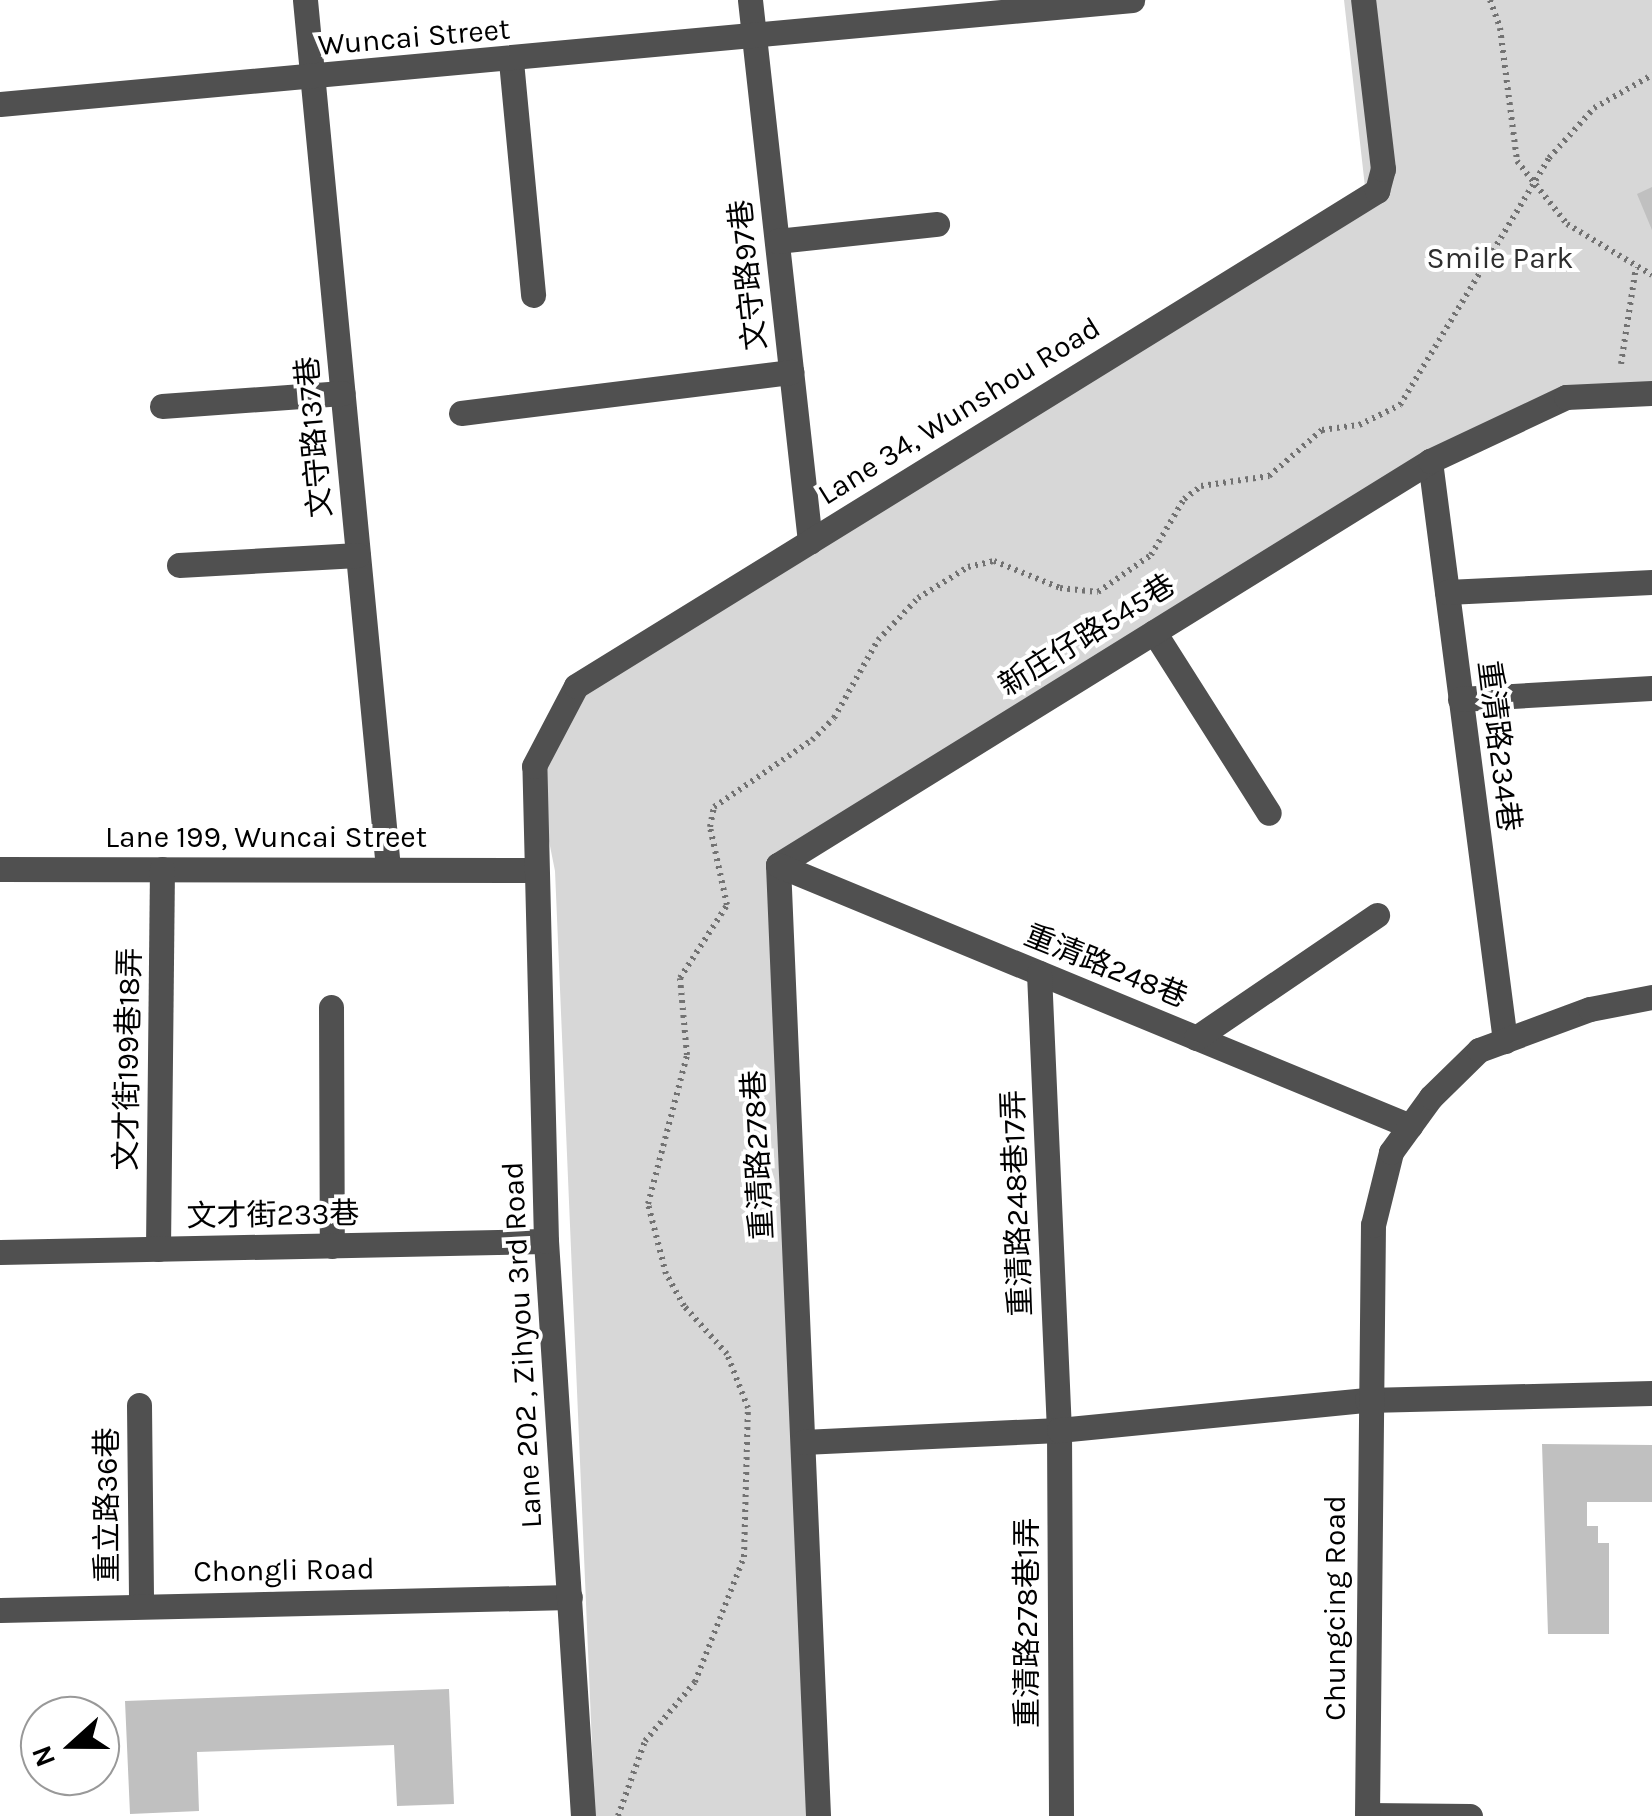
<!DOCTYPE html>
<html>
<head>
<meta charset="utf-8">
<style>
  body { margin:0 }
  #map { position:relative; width:1652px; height:1816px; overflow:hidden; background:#fff; font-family:Karla,"Noto Sans TC",sans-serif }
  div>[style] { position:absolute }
  .green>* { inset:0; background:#d7d7d7 }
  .building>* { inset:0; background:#c0c0c0 }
  .path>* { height:6px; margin-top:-3px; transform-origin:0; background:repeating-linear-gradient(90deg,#727272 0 2.5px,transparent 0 7.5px) }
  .minor>* { height:25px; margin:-12.5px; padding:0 12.5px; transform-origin:12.5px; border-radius:12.5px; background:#505050 }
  span { translate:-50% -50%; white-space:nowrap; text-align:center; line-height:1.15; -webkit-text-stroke:8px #fff; paint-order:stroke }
  .street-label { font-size:30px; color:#000 }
  .park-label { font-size:30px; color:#2e2e2e }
  .north { position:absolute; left:20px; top:1696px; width:100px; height:100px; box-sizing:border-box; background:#fff; border:2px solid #999; border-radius:50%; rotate:249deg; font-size:28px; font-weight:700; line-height:40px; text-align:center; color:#000 }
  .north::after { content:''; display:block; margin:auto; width:35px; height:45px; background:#000; clip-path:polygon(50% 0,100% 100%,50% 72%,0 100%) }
</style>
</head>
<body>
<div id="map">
  <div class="green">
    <div style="clip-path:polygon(1344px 0,1652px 0,1652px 393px,1508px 419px,778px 865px,814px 1816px,595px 1816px,555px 871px,534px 766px,576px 686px,1365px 187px)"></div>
  </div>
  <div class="building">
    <div style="clip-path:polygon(1652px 187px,1652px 230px,1637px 194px)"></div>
    <div style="clip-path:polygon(1542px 1444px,1652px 1445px,1652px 1502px,1587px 1502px,1587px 1526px,1598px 1526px,1598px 1543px,1609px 1543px,1609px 1634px,1548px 1634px)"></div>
    <div style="clip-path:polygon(449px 1689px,454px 1804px,397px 1806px,394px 1745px,197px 1752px,199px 1811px,130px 1814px,125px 1701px)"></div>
  </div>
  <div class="path">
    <div style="left:1490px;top:0;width:30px;rotate:70deg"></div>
    <div style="left:1500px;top:28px;width:134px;rotate:82.7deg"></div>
    <div style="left:1517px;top:161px;width:80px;rotate:51.6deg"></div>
    <div style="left:1567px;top:224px;width:99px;rotate:31deg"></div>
    <div style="left:1621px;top:364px;width:98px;rotate:-81.2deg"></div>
    <div style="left:618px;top:1816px;width:80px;rotate:-70.2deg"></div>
    <div style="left:645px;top:1741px;width:77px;rotate:-49.7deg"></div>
    <div style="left:695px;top:1682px;width:134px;rotate:-68.6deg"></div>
    <div style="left:744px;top:1557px;width:149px;rotate:-88.5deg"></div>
    <div style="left:748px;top:1408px;width:58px;rotate:-111.3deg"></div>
    <div style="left:727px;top:1354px;width:64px;rotate:-131.9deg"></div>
    <div style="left:684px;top:1306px;width:37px;rotate:-119deg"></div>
    <div style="left:666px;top:1274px;width:72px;rotate:-104.4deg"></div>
    <div style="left:648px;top:1204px;width:154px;rotate:-75.3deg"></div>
    <div style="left:687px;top:1055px;width:77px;rotate:-95.2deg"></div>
    <div style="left:680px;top:978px;width:87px;rotate:-57.2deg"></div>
    <div style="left:727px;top:905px;width:80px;rotate:-102.3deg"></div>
    <div style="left:710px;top:827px;width:20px;rotate:-79deg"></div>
    <div style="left:714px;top:807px;width:119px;rotate:-34.4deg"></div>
    <div style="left:812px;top:740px;width:31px;rotate:-45deg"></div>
    <div style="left:834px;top:718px;width:90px;rotate:-60.6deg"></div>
    <div style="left:878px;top:640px;width:58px;rotate:-46.4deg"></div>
    <div style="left:918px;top:598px;width:59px;rotate:-31.8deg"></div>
    <div style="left:968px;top:567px;width:27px;rotate:-13deg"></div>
    <div style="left:994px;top:561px;width:71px;rotate:22.2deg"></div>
    <div style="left:1060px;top:588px;width:38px;rotate:6deg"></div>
    <div style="left:1098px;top:592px;width:65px;rotate:-34.9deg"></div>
    <div style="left:1151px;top:555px;width:65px;rotate:-59.5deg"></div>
    <div style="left:1184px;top:499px;width:21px;rotate:-37deg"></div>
    <div style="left:1201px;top:486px;width:69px;rotate:-8.4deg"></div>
    <div style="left:1269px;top:476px;width:70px;rotate:-41deg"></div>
    <div style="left:1322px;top:430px;width:37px;rotate:-8deg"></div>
    <div style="left:1359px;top:425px;width:46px;rotate:-26deg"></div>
    <div style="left:1400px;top:405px;width:288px;rotate:-58.9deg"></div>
    <div style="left:1549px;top:158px;width:67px;rotate:-48deg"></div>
    <div style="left:1594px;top:108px;width:67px;rotate:-29.6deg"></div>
  </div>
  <div class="minor">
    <div style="left:305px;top:0;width:873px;rotate:84.54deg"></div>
    <div style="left:750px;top:0;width:545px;rotate:83.68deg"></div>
    <div style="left:511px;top:61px;width:235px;rotate:84.6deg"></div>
    <div style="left:0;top:104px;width:1137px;rotate:-5.25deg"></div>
    <div style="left:777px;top:241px;width:161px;rotate:-6.1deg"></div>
    <div style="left:162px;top:406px;width:181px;rotate:-4.1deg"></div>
    <div style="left:461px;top:413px;width:333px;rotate:-7.1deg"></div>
    <div style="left:1430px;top:461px;width:585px;rotate:82.63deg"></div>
    <div style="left:179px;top:565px;width:179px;rotate:-3.2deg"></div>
    <div style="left:1447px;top:592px;width:205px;rotate:-2.8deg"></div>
    <div style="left:1154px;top:632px;width:214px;rotate:57.6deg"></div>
    <div style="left:1460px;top:699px;width:192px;rotate:-3.3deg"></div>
    <div style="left:778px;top:865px;width:767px;rotate:-31.78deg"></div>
    <div style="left:1430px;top:461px;width:150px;rotate:-25.2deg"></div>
    <div style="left:1566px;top:397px;width:86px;rotate:-2.7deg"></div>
    <div style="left:778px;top:865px;width:952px;rotate:87.59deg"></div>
    <div style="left:778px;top:865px;width:684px;rotate:22.44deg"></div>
    <div style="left:0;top:869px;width:533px;rotate:0.11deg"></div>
    <div style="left:1039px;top:973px;width:457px;rotate:87.5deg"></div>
    <div style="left:1059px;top:1430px;width:386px;rotate:89.7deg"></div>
    <div style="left:331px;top:1007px;width:239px;rotate:89.8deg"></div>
    <div style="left:1196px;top:1038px;width:219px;rotate:-34.2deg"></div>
    <div style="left:158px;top:1249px;width:380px;rotate:-89.4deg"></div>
    <div style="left:0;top:1252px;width:546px;rotate:-1.15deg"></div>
    <div style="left:139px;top:1405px;width:200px;rotate:89.4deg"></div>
    <div style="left:803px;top:1442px;width:256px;rotate:-2.7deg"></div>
    <div style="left:1059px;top:1430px;width:309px;rotate:-5.6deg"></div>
    <div style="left:1367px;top:1400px;width:285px;rotate:-1.4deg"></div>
    <div style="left:0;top:1610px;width:570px;rotate:-1.31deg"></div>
    <div style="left:1367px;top:1815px;width:103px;rotate:0.6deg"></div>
    <div style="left:583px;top:1816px;width:576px;rotate:-93.68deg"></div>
    <div style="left:546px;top:1241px;width:475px;rotate:-91.4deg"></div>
    <div style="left:534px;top:766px;width:90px;rotate:-62.3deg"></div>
    <div style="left:576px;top:686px;width:942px;rotate:-31.72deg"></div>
    <div style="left:1377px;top:191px;width:23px;rotate:-75deg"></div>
    <div style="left:1383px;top:169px;width:170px;rotate:-96.7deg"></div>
    <div style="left:1367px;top:1816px;width:591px;rotate:-89.42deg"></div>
    <div style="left:1373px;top:1225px;width:75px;rotate:-76.1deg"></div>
    <div style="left:1391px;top:1152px;width:68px;rotate:-54deg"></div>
    <div style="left:1431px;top:1097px;width:67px;rotate:-44.4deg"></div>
    <div style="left:1479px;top:1050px;width:118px;rotate:-20.3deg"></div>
    <div style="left:1590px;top:1009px;width:63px;rotate:-11deg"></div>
  </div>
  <div class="street-label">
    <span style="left:414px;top:37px;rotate:-5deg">Wuncai Street</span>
    <span style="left:748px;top:275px;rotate:-96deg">文守路97巷</span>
    <span style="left:959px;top:411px;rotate:-32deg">Lane 34, Wunshou Road</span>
    <span style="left:314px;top:437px;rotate:-95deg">文守路137巷</span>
    <span style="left:1087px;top:635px;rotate:-32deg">新庄仔路545巷</span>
    <span style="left:1499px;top:746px;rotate:83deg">重清路234巷</span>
    <span style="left:266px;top:837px">Lane 199, Wuncai Street</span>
    <span style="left:1106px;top:966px;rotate:22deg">重清路248巷</span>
    <span style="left:128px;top:1059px;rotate:-89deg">文才街199巷18弄</span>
    <span style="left:758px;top:1155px;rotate:-93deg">重清路278巷</span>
    <span style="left:1017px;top:1203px;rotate:-92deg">重清路248巷17弄</span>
    <span style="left:273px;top:1215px;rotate:-1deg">文才街233巷</span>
    <span style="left:522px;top:1345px;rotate:-93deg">Lane 202 , Zihyou 3rd Road</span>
    <span style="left:107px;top:1505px;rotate:-90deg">重立路36巷</span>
    <span style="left:284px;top:1570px;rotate:-1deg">Chongli Road</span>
    <span style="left:1335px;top:1608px;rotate:-90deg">Chungcing Road</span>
    <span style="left:1027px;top:1623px;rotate:-90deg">重清路278巷1弄</span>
  </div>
  <div class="park-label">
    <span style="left:1500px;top:258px">Smile Park</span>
  </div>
  <div class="north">N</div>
</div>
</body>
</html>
